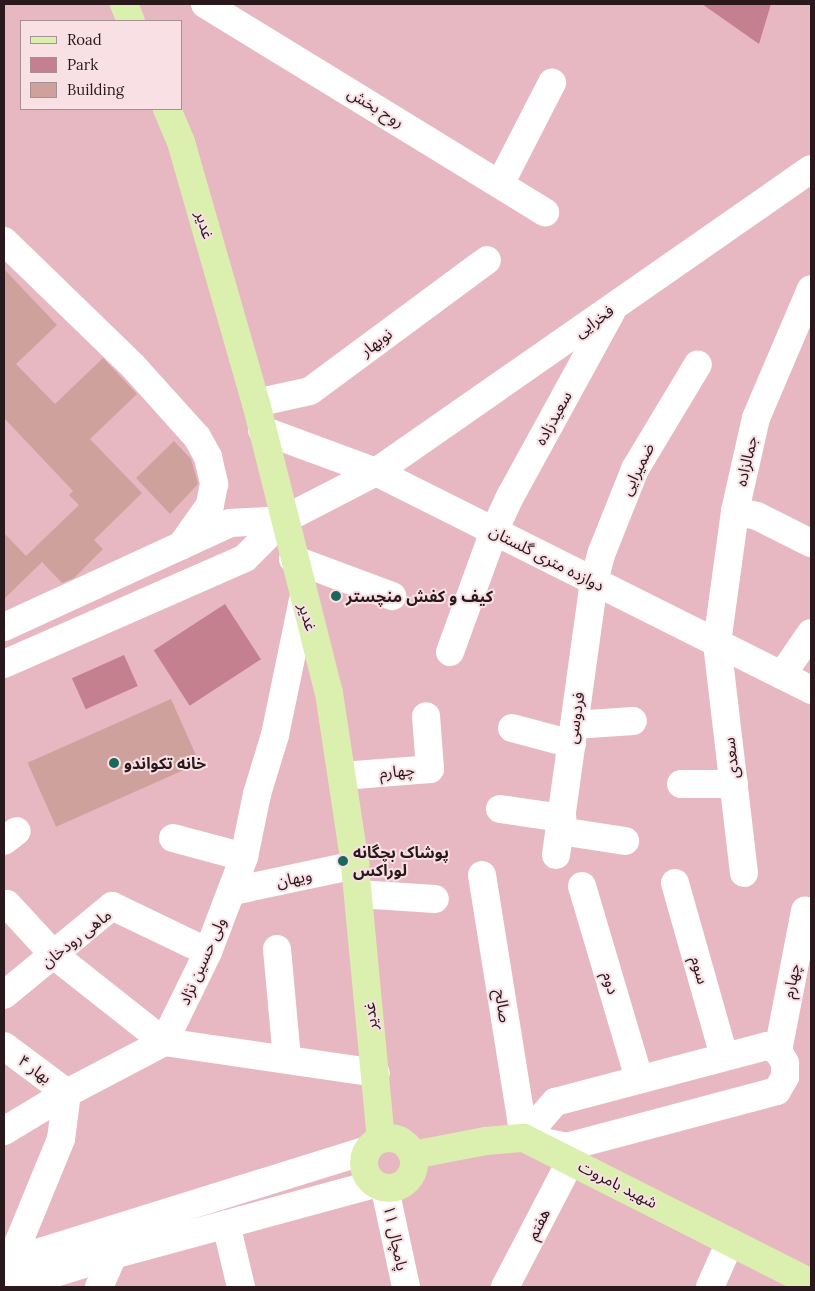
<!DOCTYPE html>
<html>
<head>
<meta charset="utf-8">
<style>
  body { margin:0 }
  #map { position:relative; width:815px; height:1291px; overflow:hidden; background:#e7b8c2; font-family:Lora,"Noto Sans Arabic",serif }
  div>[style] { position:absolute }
  .green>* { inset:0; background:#c58090; transform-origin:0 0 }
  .building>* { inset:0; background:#cfa19d; transform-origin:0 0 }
  .minor>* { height:28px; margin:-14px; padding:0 14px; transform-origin:14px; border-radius:14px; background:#fff }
  .major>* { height:28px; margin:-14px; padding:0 14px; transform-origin:14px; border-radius:14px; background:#dbf0af }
  .major>.ring { margin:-14px; padding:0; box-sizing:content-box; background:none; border:28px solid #dbf0af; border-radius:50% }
  .dots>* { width:14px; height:14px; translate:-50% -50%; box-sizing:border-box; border:2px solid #f8e0e4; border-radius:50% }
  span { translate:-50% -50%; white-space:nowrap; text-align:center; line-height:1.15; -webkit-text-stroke:4px #f8e0e4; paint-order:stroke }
  .street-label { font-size:16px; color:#29181c }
  .poi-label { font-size:16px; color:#29181c; font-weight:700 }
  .left { translate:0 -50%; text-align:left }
  .frame { position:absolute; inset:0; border:5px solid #29181c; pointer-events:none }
  .legend { position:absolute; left:20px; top:20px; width:162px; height:90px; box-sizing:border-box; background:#f8e0e4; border:1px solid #a59094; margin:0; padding:6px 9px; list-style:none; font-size:15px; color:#29181c }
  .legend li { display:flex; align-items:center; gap:10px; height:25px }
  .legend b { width:25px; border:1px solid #a59094 }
</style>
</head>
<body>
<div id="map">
  <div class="green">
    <div style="clip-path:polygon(702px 4px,771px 4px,759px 44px)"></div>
    <div style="left:225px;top:604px;width:66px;height:85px;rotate:57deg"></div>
    <div style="left:124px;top:655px;width:34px;height:57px;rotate:66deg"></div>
  </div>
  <div class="building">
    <div style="clip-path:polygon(4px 269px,57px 325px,16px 364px,55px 404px,103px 358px,137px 394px,90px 439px,142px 493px,94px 540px,103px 549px,74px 578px,62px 583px,42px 562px,4px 599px,4px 533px,26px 556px,79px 505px,69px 495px,73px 491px,4px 418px)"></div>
    <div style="clip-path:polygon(174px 441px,191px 459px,198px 484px,170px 514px,136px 478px)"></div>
    <div style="left:171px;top:699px;width:70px;height:157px;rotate:66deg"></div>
  </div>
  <div class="minor">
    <div style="left:205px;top:4px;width:399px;rotate:31.5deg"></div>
    <div style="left:500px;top:184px;width:114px;rotate:-62.8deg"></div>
    <div style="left:4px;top:241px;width:180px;rotate:44.1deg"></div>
    <div style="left:133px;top:366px;width:96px;rotate:48deg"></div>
    <div style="left:197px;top:437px;width:23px;rotate:61deg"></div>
    <div style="left:208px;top:457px;width:28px;rotate:77deg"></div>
    <div style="left:214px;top:484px;width:21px;rotate:101deg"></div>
    <div style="left:210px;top:505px;width:50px;rotate:125.3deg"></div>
    <div style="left:256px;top:403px;width:55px;rotate:-12.5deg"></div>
    <div style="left:310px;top:391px;width:220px;rotate:-36.5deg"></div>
    <div style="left:262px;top:430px;width:121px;rotate:20.2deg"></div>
    <div style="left:376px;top:472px;width:487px;rotate:26.6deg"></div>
    <div style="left:735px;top:511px;width:23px;rotate:13deg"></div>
    <div style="left:757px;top:516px;width:60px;rotate:26.6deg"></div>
    <div style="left:293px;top:559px;width:106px;rotate:20.5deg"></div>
    <div style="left:4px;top:627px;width:249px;rotate:-24.7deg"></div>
    <div style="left:230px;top:523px;width:53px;rotate:-3.2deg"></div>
    <div style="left:450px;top:652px;width:129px;rotate:-70deg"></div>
    <div style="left:494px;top:531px;width:40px;rotate:-65deg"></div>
    <div style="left:511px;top:495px;width:209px;rotate:-61.3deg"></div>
    <div style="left:4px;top:664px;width:263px;rotate:-23.7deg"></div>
    <div style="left:245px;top:558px;width:54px;rotate:-45deg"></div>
    <div style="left:283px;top:520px;width:105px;rotate:-27.3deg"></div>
    <div style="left:376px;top:472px;width:530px;rotate:-34.86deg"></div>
    <div style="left:782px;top:675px;width:51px;rotate:-55.4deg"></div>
    <div style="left:574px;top:725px;width:59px;rotate:-3.9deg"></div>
    <div style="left:512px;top:728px;width:62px;rotate:14.9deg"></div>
    <div style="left:342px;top:776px;width:88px;rotate:-4.5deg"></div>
    <div style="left:430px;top:769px;width:53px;rotate:-94.3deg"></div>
    <div style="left:681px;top:784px;width:53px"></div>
    <div style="left:500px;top:809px;width:63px;rotate:8.3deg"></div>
    <div style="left:560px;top:831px;width:66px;rotate:8.7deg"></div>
    <div style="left:173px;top:838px;width:73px;rotate:15deg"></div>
    <div style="left:4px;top:841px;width:16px;rotate:-38deg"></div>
    <div style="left:556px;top:855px;width:277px;rotate:-82.1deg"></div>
    <div style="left:594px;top:581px;width:30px;rotate:-75deg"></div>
    <div style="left:602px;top:552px;width:89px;rotate:-68.3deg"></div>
    <div style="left:635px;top:469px;width:122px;rotate:-59deg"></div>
    <div style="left:744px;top:873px;width:232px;rotate:-96.7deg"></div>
    <div style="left:717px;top:643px;width:133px;rotate:-82.2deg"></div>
    <div style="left:735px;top:511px;width:95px;rotate:-77.3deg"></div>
    <div style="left:756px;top:418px;width:140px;rotate:-66.9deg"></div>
    <div style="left:482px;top:875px;width:266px;rotate:80.9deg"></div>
    <div style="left:675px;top:883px;width:180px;rotate:74.2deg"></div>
    <div style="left:582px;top:886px;width:201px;rotate:73.5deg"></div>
    <div style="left:233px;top:891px;width:125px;rotate:-12deg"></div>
    <div style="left:358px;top:894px;width:77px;rotate:3.7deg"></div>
    <div style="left:7px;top:904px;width:69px;rotate:47.3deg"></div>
    <div style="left:54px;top:955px;width:140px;rotate:38.3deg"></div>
    <div style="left:164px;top:1042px;width:214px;rotate:8.3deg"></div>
    <div style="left:277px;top:949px;width:109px;rotate:84.8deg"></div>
    <div style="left:4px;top:995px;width:140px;rotate:-39.5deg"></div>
    <div style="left:112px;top:906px;width:106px;rotate:25.6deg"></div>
    <div style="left:4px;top:1046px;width:79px;rotate:36.7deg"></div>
    <div style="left:67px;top:1093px;width:74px;rotate:148.9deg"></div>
    <div style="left:767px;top:1046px;width:12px;rotate:24deg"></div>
    <div style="left:778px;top:1051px;width:14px;rotate:60deg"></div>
    <div style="left:785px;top:1063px;width:14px;rotate:90deg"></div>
    <div style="left:785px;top:1077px;width:16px;rotate:120deg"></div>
    <div style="left:777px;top:1091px;width:217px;rotate:165.1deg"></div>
    <div style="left:567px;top:1147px;width:44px;rotate:-168.2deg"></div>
    <div style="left:524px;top:1138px;width:48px;rotate:-49.3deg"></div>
    <div style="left:555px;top:1102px;width:219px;rotate:-14.8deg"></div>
    <div style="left:778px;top:1051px;width:143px;rotate:-79.1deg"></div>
    <div style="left:385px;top:1189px;width:100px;rotate:77.9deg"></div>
    <div style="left:226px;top:1224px;width:65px;rotate:76.6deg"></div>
    <div style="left:11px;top:1261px;width:373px;rotate:-17.3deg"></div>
    <div style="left:4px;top:1278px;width:150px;rotate:-67.7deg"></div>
    <div style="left:61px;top:1139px;width:46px;rotate:-82.6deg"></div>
    <div style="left:67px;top:1093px;width:110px;rotate:-27.7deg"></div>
    <div style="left:164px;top:1042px;width:100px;rotate:-63.9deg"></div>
    <div style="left:208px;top:952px;width:102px;rotate:-69.2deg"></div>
    <div style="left:244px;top:857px;width:64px;rotate:-78.3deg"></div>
    <div style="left:257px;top:794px;width:62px;rotate:-73deg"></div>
    <div style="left:275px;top:735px;width:138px;rotate:-78.3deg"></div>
    <div style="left:10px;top:1287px;width:108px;rotate:-17.3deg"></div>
    <div style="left:113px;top:1255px;width:270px;rotate:-15.2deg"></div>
    <div style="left:99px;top:1287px;width:35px;rotate:-66deg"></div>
    <div style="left:113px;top:1255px;width:10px;rotate:-107deg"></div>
    <div style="left:505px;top:1287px;width:143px;rotate:-62.5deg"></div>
    <div style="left:710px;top:1287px;width:49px;rotate:-66deg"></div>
  </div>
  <div class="major">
    <div style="left:124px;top:4px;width:18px;rotate:68deg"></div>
    <div style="left:167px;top:109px;width:36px;rotate:67deg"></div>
    <div style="left:181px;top:142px;width:272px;rotate:74deg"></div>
    <div style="left:256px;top:403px;width:299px;rotate:75.9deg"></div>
    <div style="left:329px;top:693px;width:174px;rotate:81.4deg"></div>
    <div style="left:355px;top:865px;width:275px;rotate:84.6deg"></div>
    <div class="ring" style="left:364px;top:1138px;width:22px;height:22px"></div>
    <div style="left:413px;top:1155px;width:74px;rotate:-10.9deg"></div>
    <div style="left:486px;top:1141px;width:38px;rotate:-5deg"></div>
    <div style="left:524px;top:1138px;width:322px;rotate:26.8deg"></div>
  </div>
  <div class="dots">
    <div style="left:336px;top:596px;background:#1b665d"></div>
    <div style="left:114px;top:763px;background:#1b665d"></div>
    <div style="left:343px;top:861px;background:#1b665d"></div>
  </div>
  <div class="street-label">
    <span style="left:376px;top:107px;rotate:31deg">روح بخش</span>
    <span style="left:205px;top:225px;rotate:74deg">غدیر</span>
    <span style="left:594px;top:321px;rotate:-35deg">فخرایی</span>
    <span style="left:376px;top:342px;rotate:-37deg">نوبهار</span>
    <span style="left:553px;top:418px;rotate:-61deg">سعیدزاده</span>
    <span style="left:746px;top:461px;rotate:-77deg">جمالزاده</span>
    <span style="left:637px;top:469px;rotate:-64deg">ضمیرایی</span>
    <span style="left:547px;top:558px;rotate:27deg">دوازده متری گلستان</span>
    <span style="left:308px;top:617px;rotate:74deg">غدیر</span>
    <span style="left:575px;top:718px;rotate:-82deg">فردوسی</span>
    <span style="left:731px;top:758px;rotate:-97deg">سعدی</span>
    <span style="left:397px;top:771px;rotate:-5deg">چهارم</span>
    <span style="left:294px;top:878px;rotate:-12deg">ویهان</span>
    <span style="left:76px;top:938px;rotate:-38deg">ماهی رودخان</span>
    <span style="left:202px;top:961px;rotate:-66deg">ولی حسین نژاد</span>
    <span style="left:700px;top:970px;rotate:74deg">سوم</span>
    <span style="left:791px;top:981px;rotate:-79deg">چهارم</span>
    <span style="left:611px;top:983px;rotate:74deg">دوم</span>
    <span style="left:503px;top:1006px;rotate:81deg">صالح</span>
    <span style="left:370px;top:1016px;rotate:-96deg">غدیر</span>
    <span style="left:35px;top:1069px;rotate:36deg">بهار ۴</span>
    <span style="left:618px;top:1184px;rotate:27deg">شهید بامروت</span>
    <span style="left:538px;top:1224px;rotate:-63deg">هفتم</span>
    <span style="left:396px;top:1238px;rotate:78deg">پامچال ۱۱</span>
  </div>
  <div class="poi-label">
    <span class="left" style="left:346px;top:596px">کیف و کفش منچستر</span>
    <span class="left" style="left:124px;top:763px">خانه تکواندو</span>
    <span class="left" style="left:353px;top:861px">پوشاک بچگانه<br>لوراکس</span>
  </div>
  <div class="frame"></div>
  <ul class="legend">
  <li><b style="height:6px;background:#dbf0af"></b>Road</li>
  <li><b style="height:14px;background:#c58090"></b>Park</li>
  <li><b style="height:14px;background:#cfa19d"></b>Building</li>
  </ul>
</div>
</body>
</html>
